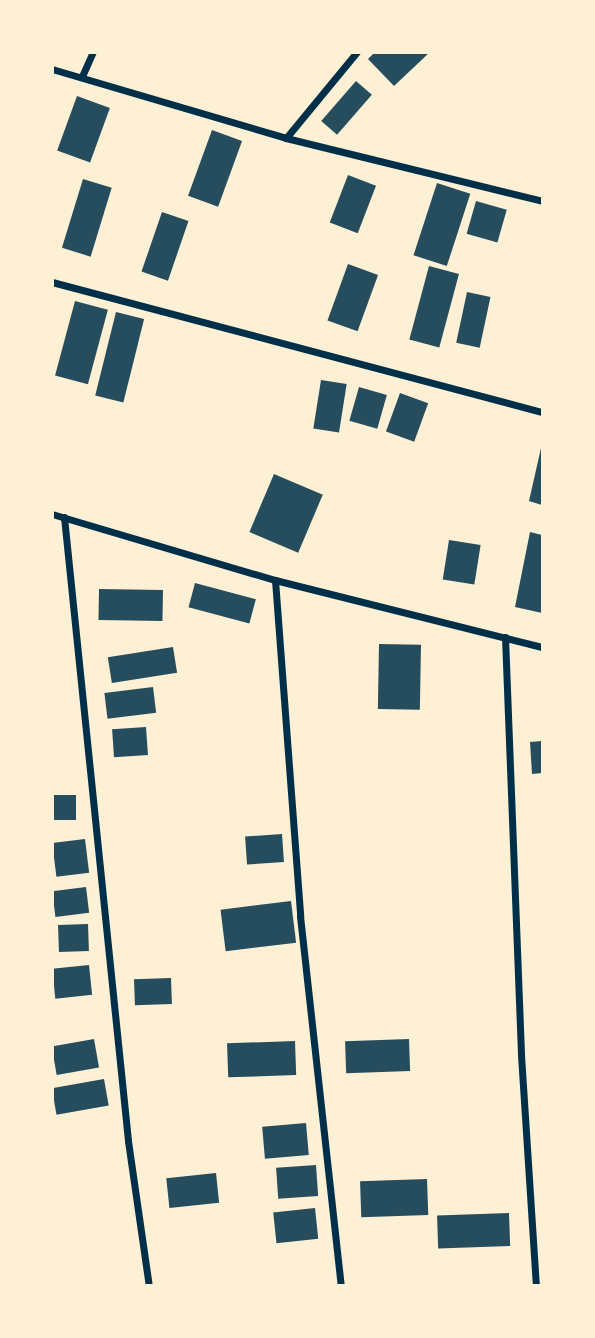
<!DOCTYPE html>
<html>
<head>
<meta charset="utf-8">
<style>
  body { margin:0 }
  #map { position:relative; width:595px; height:1338px; overflow:hidden; background:#fdf0d5; font-family:"Space Grotesk",sans-serif }
  div>[style] { position:absolute }
  .building>* { inset:0; background:#264d5e; transform-origin:0 0 }
  .minor>* { height:7px; margin:-3.5px; padding:0 3.5px; transform-origin:3.5px; border-radius:3.5px; background:#003049 }
  span { translate:-50% -50%; white-space:nowrap; text-align:center; line-height:1.15; -webkit-text-stroke:5px #fdf0d5; paint-order:stroke }
  .frame { position:absolute; inset:0; border:54px solid #fdf0d5; pointer-events:none }
</style>
</head>
<body>
<div id="map">
  <div class="building">
    <div style="clip-path:polygon(375px 52px,430px 52px,394px 86px,368px 59px)"></div>
    <div style="left:356px;top:81px;width:21px;height:53px;rotate:41deg"></div>
    <div style="left:77px;top:96px;width:35px;height:58px;rotate:20deg"></div>
    <div style="left:212px;top:130px;width:32px;height:70px;rotate:20deg"></div>
    <div style="left:348px;top:175px;width:30px;height:51px;rotate:21deg"></div>
    <div style="left:83px;top:179px;width:30px;height:72px;rotate:17deg"></div>
    <div style="left:437px;top:183px;width:35px;height:76px;rotate:18deg"></div>
    <div style="left:476px;top:201px;width:32px;height:34px;rotate:16deg"></div>
    <div style="left:162px;top:212px;width:28px;height:63px;rotate:19deg"></div>
    <div style="left:348px;top:264px;width:32px;height:60px;rotate:20deg"></div>
    <div style="left:429px;top:266px;width:31px;height:76px;rotate:15deg"></div>
    <div style="left:467px;top:292px;width:24px;height:52px;rotate:12deg"></div>
    <div style="left:75px;top:301px;width:34px;height:77px;rotate:15deg"></div>
    <div style="left:116px;top:312px;width:29px;height:86px;rotate:14deg"></div>
    <div style="left:321px;top:380px;width:26px;height:49px;rotate:9deg"></div>
    <div style="left:359px;top:387px;width:29px;height:35px;rotate:16deg"></div>
    <div style="left:400px;top:393px;width:30px;height:41px;rotate:20deg"></div>
    <div style="clip-path:polygon(541px 448px,542px 448px,542px 505px,529px 501px)"></div>
    <div style="left:274px;top:474px;width:53px;height:63px;rotate:23deg"></div>
    <div style="clip-path:polygon(530px 532px,542px 535px,542px 613px,515px 607px)"></div>
    <div style="left:449px;top:540px;width:32px;height:40px;rotate:9deg"></div>
    <div style="left:195px;top:583px;width:63px;height:25px;rotate:15deg"></div>
    <div style="left:99px;top:589px;width:64px;height:31px;rotate:1deg"></div>
    <div style="left:379px;top:644px;width:42px;height:65px;rotate:1deg"></div>
    <div style="left:173px;top:647px;width:26px;height:66px;rotate:81deg"></div>
    <div style="left:153px;top:687px;width:26px;height:49px;rotate:83deg"></div>
    <div style="left:146px;top:727px;width:28px;height:34px;rotate:86deg"></div>
    <div style="clip-path:polygon(542px 741px,542px 773px,532px 774px,530px 742px)"></div>
    <div style="left:52px;top:795px;width:24px;height:25px"></div>
    <div style="left:282px;top:834px;width:28px;height:37px;rotate:86deg"></div>
    <div style="left:85px;top:839px;width:34px;height:33px;rotate:83deg"></div>
    <div style="left:86px;top:887px;width:26px;height:34px;rotate:83deg"></div>
    <div style="left:291px;top:901px;width:42px;height:71px;rotate:83deg"></div>
    <div style="left:88px;top:924px;width:27px;height:30px;rotate:88deg"></div>
    <div style="left:89px;top:965px;width:30px;height:37px;rotate:84deg"></div>
    <div style="left:171px;top:978px;width:26px;height:37px;rotate:88deg"></div>
    <div style="left:94px;top:1039px;width:29px;height:43px;rotate:80deg"></div>
    <div style="left:409px;top:1039px;width:32px;height:64px;rotate:88deg"></div>
    <div style="left:295px;top:1041px;width:34px;height:68px;rotate:88deg"></div>
    <div style="left:104px;top:1079px;width:27px;height:53px;rotate:80deg"></div>
    <div style="left:306px;top:1123px;width:32px;height:44px;rotate:85deg"></div>
    <div style="left:316px;top:1165px;width:31px;height:40px;rotate:86deg"></div>
    <div style="left:216px;top:1173px;width:30px;height:50px;rotate:84deg"></div>
    <div style="left:427px;top:1179px;width:36px;height:67px;rotate:88deg"></div>
    <div style="left:315px;top:1208px;width:31px;height:42px;rotate:84deg"></div>
    <div style="left:509px;top:1213px;width:33px;height:72px;rotate:88deg"></div>
  </div>
  <div class="minor">
    <div style="left:52px;top:69px;width:244px;rotate:16.4deg"></div>
    <div style="left:286px;top:138px;width:264px;rotate:13.8deg"></div>
    <div style="left:83px;top:74px;width:24px;rotate:-66deg"></div>
    <div style="left:286px;top:138px;width:112px;rotate:-50.5deg"></div>
    <div style="left:52px;top:282px;width:507px;rotate:14.86deg"></div>
    <div style="left:52px;top:514px;width:233px;rotate:16.5deg"></div>
    <div style="left:275px;top:580px;width:275px;rotate:14.1deg"></div>
    <div style="left:64px;top:517px;width:627px;rotate:84.14deg"></div>
    <div style="left:128px;top:1141px;width:147px;rotate:81.8deg"></div>
    <div style="left:275px;top:580px;width:337px;rotate:85.7deg"></div>
    <div style="left:300px;top:916px;width:372px;rotate:83.7deg"></div>
    <div style="left:505px;top:637px;width:418px;rotate:87.8deg"></div>
    <div style="left:521px;top:1055px;width:231px;rotate:86.3deg"></div>
  </div>
  <div class="frame"></div>
</div>
</body>
</html>
